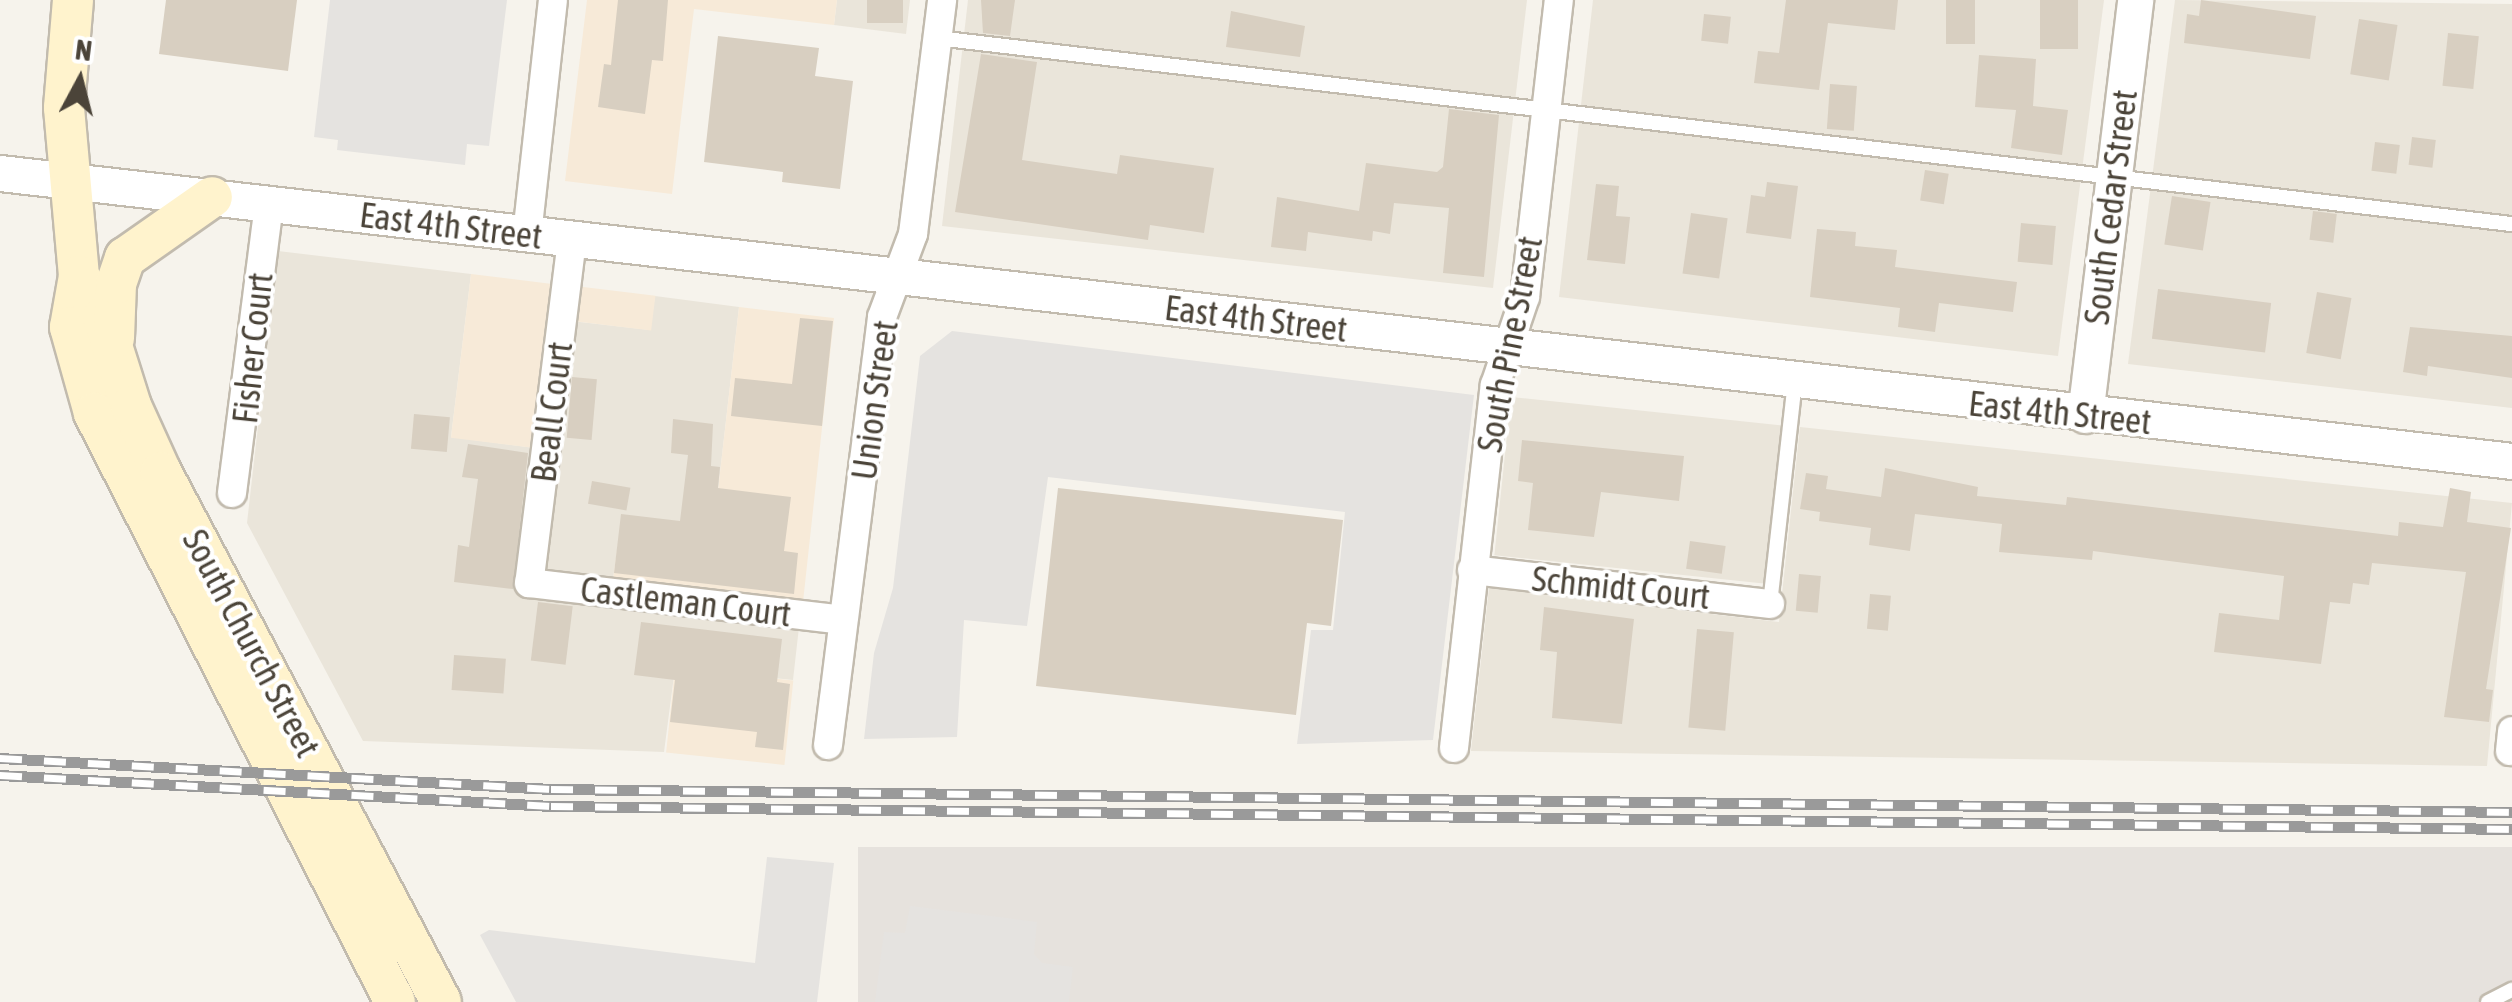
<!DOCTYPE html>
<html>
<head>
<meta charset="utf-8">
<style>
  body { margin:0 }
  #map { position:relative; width:2512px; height:1002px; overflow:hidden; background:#f6f3ec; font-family:"Asap Condensed",sans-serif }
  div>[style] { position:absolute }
  .residential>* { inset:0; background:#eae5da; transform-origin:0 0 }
  .commercial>* { inset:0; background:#f7ead8; transform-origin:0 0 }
  .industrial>* { inset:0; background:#e6e2dd; transform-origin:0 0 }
  .parking>* { inset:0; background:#e5e3e0 }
  .building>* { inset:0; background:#d8cfc1; transform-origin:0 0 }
  .roads { filter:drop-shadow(2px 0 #c2bbae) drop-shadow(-2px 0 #c2bbae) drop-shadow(0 2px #c2bbae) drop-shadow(0 -2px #c2bbae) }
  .service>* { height:14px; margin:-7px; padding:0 7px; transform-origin:7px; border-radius:7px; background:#fff }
  .minor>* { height:28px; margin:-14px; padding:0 14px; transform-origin:14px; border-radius:14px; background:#fff }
  .tertiary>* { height:35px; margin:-17.5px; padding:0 17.5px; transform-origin:17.5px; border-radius:17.5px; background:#fff }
  .secondary>* { height:40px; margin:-20px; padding:0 20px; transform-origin:20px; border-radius:20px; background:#fff3cd }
  .rail>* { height:11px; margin-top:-5.5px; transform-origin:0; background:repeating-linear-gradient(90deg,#fff 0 22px,#9a9a9a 0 44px); box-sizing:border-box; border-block:2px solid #9a9a9a }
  span { translate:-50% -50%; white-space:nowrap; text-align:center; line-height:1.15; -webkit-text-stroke:8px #fff; paint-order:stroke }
  .street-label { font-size:35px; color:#4b4439 }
  .north { position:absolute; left:30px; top:30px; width:100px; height:100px; -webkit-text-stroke:8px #fff; paint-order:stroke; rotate:7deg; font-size:28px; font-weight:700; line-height:40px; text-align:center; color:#4b4439 }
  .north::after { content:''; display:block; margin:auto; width:35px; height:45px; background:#4b4439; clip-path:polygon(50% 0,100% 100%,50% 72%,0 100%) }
</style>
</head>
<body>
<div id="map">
  <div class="residential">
    <div style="clip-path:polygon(837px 0,910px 0,906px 34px,834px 25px)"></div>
    <div style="clip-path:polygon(968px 0,1527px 0,1493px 288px,942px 226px)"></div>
    <div style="clip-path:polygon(1593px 0,2104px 0,2058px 356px,1559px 297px)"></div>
    <div style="clip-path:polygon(2175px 0,2512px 4px,2512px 408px,2128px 364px)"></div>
    <div style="clip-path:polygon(278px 251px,471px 274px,451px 437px,535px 448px,519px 590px,799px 627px,793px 680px,675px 668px,664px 752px,363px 741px,247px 523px)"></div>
    <div style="clip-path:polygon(655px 296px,739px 307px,714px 525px,622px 516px,613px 579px,541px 571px,571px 321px,650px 330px)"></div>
    <div style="left:1511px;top:397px;width:273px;height:159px;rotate:6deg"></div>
    <div style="clip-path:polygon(1800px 427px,2512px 503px,2487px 766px,1471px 751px,1489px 588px,1779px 622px)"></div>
  </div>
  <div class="commercial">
    <div style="clip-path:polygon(587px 0,837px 0,834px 25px,694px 9px,672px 194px,565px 181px)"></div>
    <div style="left:471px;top:274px;width:84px;height:165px;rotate:7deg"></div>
    <div style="left:575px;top:286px;width:81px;height:35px;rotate:7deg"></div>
    <div style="clip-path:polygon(739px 307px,834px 318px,803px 602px,613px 579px,622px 516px,714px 525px)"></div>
    <div style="left:675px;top:668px;width:119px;height:85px;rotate:6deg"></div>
  </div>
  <div class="industrial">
    <div style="left:858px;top:847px;width:1654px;height:156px"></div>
  </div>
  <div class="parking">
    <div style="clip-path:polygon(330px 0,507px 0,489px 146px,467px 144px,465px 165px,337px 150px,338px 140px,314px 137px)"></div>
    <div style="clip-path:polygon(952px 331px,1474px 395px,1433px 740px,1297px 744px,1311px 630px,1333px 630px,1345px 512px,1048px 477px,1027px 626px,964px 620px,957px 737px,864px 739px,874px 653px,893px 588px,920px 356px)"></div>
    <div style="clip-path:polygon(767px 857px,834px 863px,817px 1002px,516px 1002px,480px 935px,489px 930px,755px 963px)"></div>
    <div style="clip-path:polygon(910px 906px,1037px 922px,1034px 954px,1042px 963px,1073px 967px,1069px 1002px,875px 1002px,884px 932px,905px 933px)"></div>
  </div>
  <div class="building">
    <div style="clip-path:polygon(166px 0,297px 0,288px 71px,159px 54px)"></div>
    <div style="clip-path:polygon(618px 0,668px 0,663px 61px,652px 60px,645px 114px,598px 107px,604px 64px,611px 65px)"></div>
    <div style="left:867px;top:0;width:36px;height:23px"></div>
    <div style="clip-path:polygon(981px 0,1015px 0,1010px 36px,983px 33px)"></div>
    <div style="clip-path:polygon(1786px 0,1898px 0,1895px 30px,1828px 23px,1819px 90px,1754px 83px,1758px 51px,1779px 53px)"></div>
    <div style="left:1946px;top:0;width:29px;height:44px"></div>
    <div style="left:2040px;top:0;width:38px;height:49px"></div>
    <div style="clip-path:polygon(2201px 0,2316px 16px,2310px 59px,2184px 43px,2187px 14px,2199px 16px)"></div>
    <div style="clip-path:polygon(1231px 11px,1305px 26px,1300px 57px,1226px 47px)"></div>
    <div style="left:1704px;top:14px;width:27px;height:27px;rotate:6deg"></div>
    <div style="left:2359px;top:19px;width:39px;height:56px;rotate:9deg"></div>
    <div style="left:2448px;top:33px;width:31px;height:53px;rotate:6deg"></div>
    <div style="clip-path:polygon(718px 36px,819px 48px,815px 76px,853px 81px,840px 189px,782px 182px,783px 172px,704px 162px)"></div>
    <div style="clip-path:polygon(981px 54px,1037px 62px,1022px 160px,1117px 174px,1120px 155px,1214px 168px,1204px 233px,1150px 225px,1148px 240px,955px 212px)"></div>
    <div style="clip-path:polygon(1979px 55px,2036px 59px,2033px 106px,2068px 110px,2062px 155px,2011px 148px,2016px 110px,1975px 107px)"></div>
    <div style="left:1830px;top:84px;width:27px;height:45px;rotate:4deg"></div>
    <div style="clip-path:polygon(1449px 109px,1499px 115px,1484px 277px,1443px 273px,1449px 208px,1394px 203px,1390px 234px,1373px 231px,1372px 241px,1308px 232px,1306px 251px,1271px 247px,1277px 197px,1359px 211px,1366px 163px,1437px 172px,1443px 167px)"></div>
    <div style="left:2412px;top:137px;width:24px;height:28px;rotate:7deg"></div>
    <div style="left:2375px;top:142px;width:25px;height:29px;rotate:7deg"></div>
    <div style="left:1925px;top:170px;width:24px;height:31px;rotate:9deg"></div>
    <div style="clip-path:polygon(1767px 182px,1798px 186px,1791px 239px,1746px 233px,1751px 195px,1765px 197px)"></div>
    <div style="clip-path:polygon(1596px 184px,1619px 186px,1616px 216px,1630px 217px,1625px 264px,1587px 260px)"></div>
    <div style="left:2172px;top:196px;width:39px;height:49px;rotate:9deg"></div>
    <div style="left:2313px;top:211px;width:24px;height:29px;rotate:7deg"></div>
    <div style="left:1691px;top:213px;width:37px;height:61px;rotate:8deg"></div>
    <div style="left:2021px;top:223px;width:35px;height:39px;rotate:5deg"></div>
    <div style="clip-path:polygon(1817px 229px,1856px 232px,1855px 246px,1897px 250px,1895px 267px,2017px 282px,2013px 312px,1939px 303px,1935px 332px,1898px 327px,1900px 308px,1810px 297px)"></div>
    <div style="left:2158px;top:289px;width:114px;height:50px;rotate:7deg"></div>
    <div style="left:2317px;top:292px;width:35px;height:62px;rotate:10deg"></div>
    <div style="clip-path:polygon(800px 318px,833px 321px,822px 426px,731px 416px,735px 378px,792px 384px)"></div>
    <div style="clip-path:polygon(2410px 327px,2512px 336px,2512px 378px,2428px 366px,2427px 376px,2403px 372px)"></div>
    <div style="left:572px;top:377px;width:25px;height:61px;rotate:5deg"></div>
    <div style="left:414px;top:414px;width:36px;height:35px;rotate:5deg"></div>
    <div style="clip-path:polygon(673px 419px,713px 424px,711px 466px,720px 467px,718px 488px,791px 497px,784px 551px,798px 553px,794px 594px,614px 573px,621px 514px,680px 521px,688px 455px,671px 453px)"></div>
    <div style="clip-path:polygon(1522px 440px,1684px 456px,1679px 501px,1601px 492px,1594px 537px,1528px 530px,1533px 483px,1518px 481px)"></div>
    <div style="clip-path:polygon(468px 444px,528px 453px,513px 589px,454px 582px,458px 545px,469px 547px,478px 479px,462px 477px)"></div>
    <div style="clip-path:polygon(1885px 468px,1978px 487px,1977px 496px,2066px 505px,2067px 497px,2398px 536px,2399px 522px,2443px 527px,2450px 488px,2471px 492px,2467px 522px,2511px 528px,2486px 689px,2493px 690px,2489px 722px,2444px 717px,2466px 572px,2372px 563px,2369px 585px,2353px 583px,2350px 604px,2330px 602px,2321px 664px,2214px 652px,2219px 613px,2279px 620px,2284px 576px,2093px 551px,2092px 560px,1999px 552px,2002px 524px,1915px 514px,1910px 551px,1869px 545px,1871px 528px,1819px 521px,1820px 512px,1800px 509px,1806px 473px,1828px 476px,1826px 489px,1881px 497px)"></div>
    <div style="left:592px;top:481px;width:39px;height:23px;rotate:10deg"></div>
    <div style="clip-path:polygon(1058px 488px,1343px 520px,1331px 626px,1307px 623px,1296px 715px,1036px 686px)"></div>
    <div style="left:1690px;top:541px;width:36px;height:28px;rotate:8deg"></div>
    <div style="left:1799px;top:574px;width:22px;height:37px;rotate:5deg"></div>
    <div style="left:1870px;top:594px;width:21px;height:35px;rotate:5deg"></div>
    <div style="left:538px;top:602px;width:35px;height:59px;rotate:7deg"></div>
    <div style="clip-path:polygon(1544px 607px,1634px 619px,1622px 724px,1552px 718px,1557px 652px,1540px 650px)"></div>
    <div style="clip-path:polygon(641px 622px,782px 639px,777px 682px,790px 684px,783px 750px,755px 747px,757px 732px,670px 722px,675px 680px,634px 675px)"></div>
    <div style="left:1697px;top:629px;width:37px;height:99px;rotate:5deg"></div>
    <div style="left:454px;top:655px;width:52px;height:35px;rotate:4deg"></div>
  </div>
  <div class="roads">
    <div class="service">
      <div style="left:937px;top:38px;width:1586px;rotate:6.74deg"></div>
      <div style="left:1770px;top:604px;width:223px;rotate:-83.6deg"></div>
      <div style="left:2488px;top:1002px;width:27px;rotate:-27deg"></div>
    </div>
    <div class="minor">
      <div style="left:527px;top:235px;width:236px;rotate:-83.7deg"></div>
      <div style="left:572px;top:240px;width:346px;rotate:97.1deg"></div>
      <div style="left:529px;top:583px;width:316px;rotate:6.7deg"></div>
      <div style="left:232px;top:493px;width:292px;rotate:-82.7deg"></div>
      <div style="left:1472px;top:570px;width:300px;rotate:6.5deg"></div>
      <div style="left:828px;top:745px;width:431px;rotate:-82.8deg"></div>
      <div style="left:882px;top:317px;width:89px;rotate:-69.5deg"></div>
      <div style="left:913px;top:234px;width:236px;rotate:-82.9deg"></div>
      <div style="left:1454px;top:748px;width:365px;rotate:-83.6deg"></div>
      <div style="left:1495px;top:385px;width:93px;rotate:-71.2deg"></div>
      <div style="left:1525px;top:297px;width:299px;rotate:-83.5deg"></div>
      <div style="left:2510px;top:751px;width:20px;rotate:-84deg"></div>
    </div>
    <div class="tertiary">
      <div style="left:0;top:173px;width:2528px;rotate:6.54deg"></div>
      <div style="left:2085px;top:415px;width:418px;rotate:-83.1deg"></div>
    </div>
    <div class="secondary">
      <div style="left:73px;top:0;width:108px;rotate:94.8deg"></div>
      <div style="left:64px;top:108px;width:169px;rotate:84.9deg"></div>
      <div style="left:79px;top:276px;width:52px;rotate:100deg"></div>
      <div style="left:70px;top:327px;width:89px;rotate:74.4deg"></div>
      <div style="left:94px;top:413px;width:661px;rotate:62.93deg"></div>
      <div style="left:79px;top:276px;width:48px;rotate:59.7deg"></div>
      <div style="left:103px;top:317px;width:93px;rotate:72.5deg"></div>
      <div style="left:131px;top:406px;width:72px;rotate:65.6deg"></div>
      <div style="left:161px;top:472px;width:599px;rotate:62.15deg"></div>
      <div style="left:114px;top:338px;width:54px;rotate:-87.9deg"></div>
      <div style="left:116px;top:284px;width:28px;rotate:-71deg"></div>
      <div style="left:125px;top:258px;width:106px;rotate:-35deg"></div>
    </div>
  </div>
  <div class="rail">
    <div style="left:0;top:758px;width:552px;rotate:3.22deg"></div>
    <div style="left:551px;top:789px;width:1961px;rotate:0.67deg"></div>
    <div style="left:0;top:775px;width:552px;rotate:3.22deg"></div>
    <div style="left:551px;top:806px;width:1961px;rotate:0.67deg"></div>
  </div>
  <div class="street-label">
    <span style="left:2110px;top:207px;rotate:-83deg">South Cedar Street</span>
    <span style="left:451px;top:225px;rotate:7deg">East 4th Street</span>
    <span style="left:1256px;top:318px;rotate:7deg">East 4th Street</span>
    <span style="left:1509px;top:344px;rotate:-79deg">South Pine Street</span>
    <span style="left:252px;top:348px;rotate:-84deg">Fisher Court</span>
    <span style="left:874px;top:400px;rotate:-82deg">Union Street</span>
    <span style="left:551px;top:412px;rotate:-83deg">Beall Court</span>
    <span style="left:2060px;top:412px;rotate:6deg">East 4th Street</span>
    <span style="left:1621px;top:587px;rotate:6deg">Schmidt Court</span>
    <span style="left:686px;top:601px;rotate:7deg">Castleman Court</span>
    <span style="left:252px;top:643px;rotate:62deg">South Church Street</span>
  </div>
  <div class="north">N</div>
</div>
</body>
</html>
